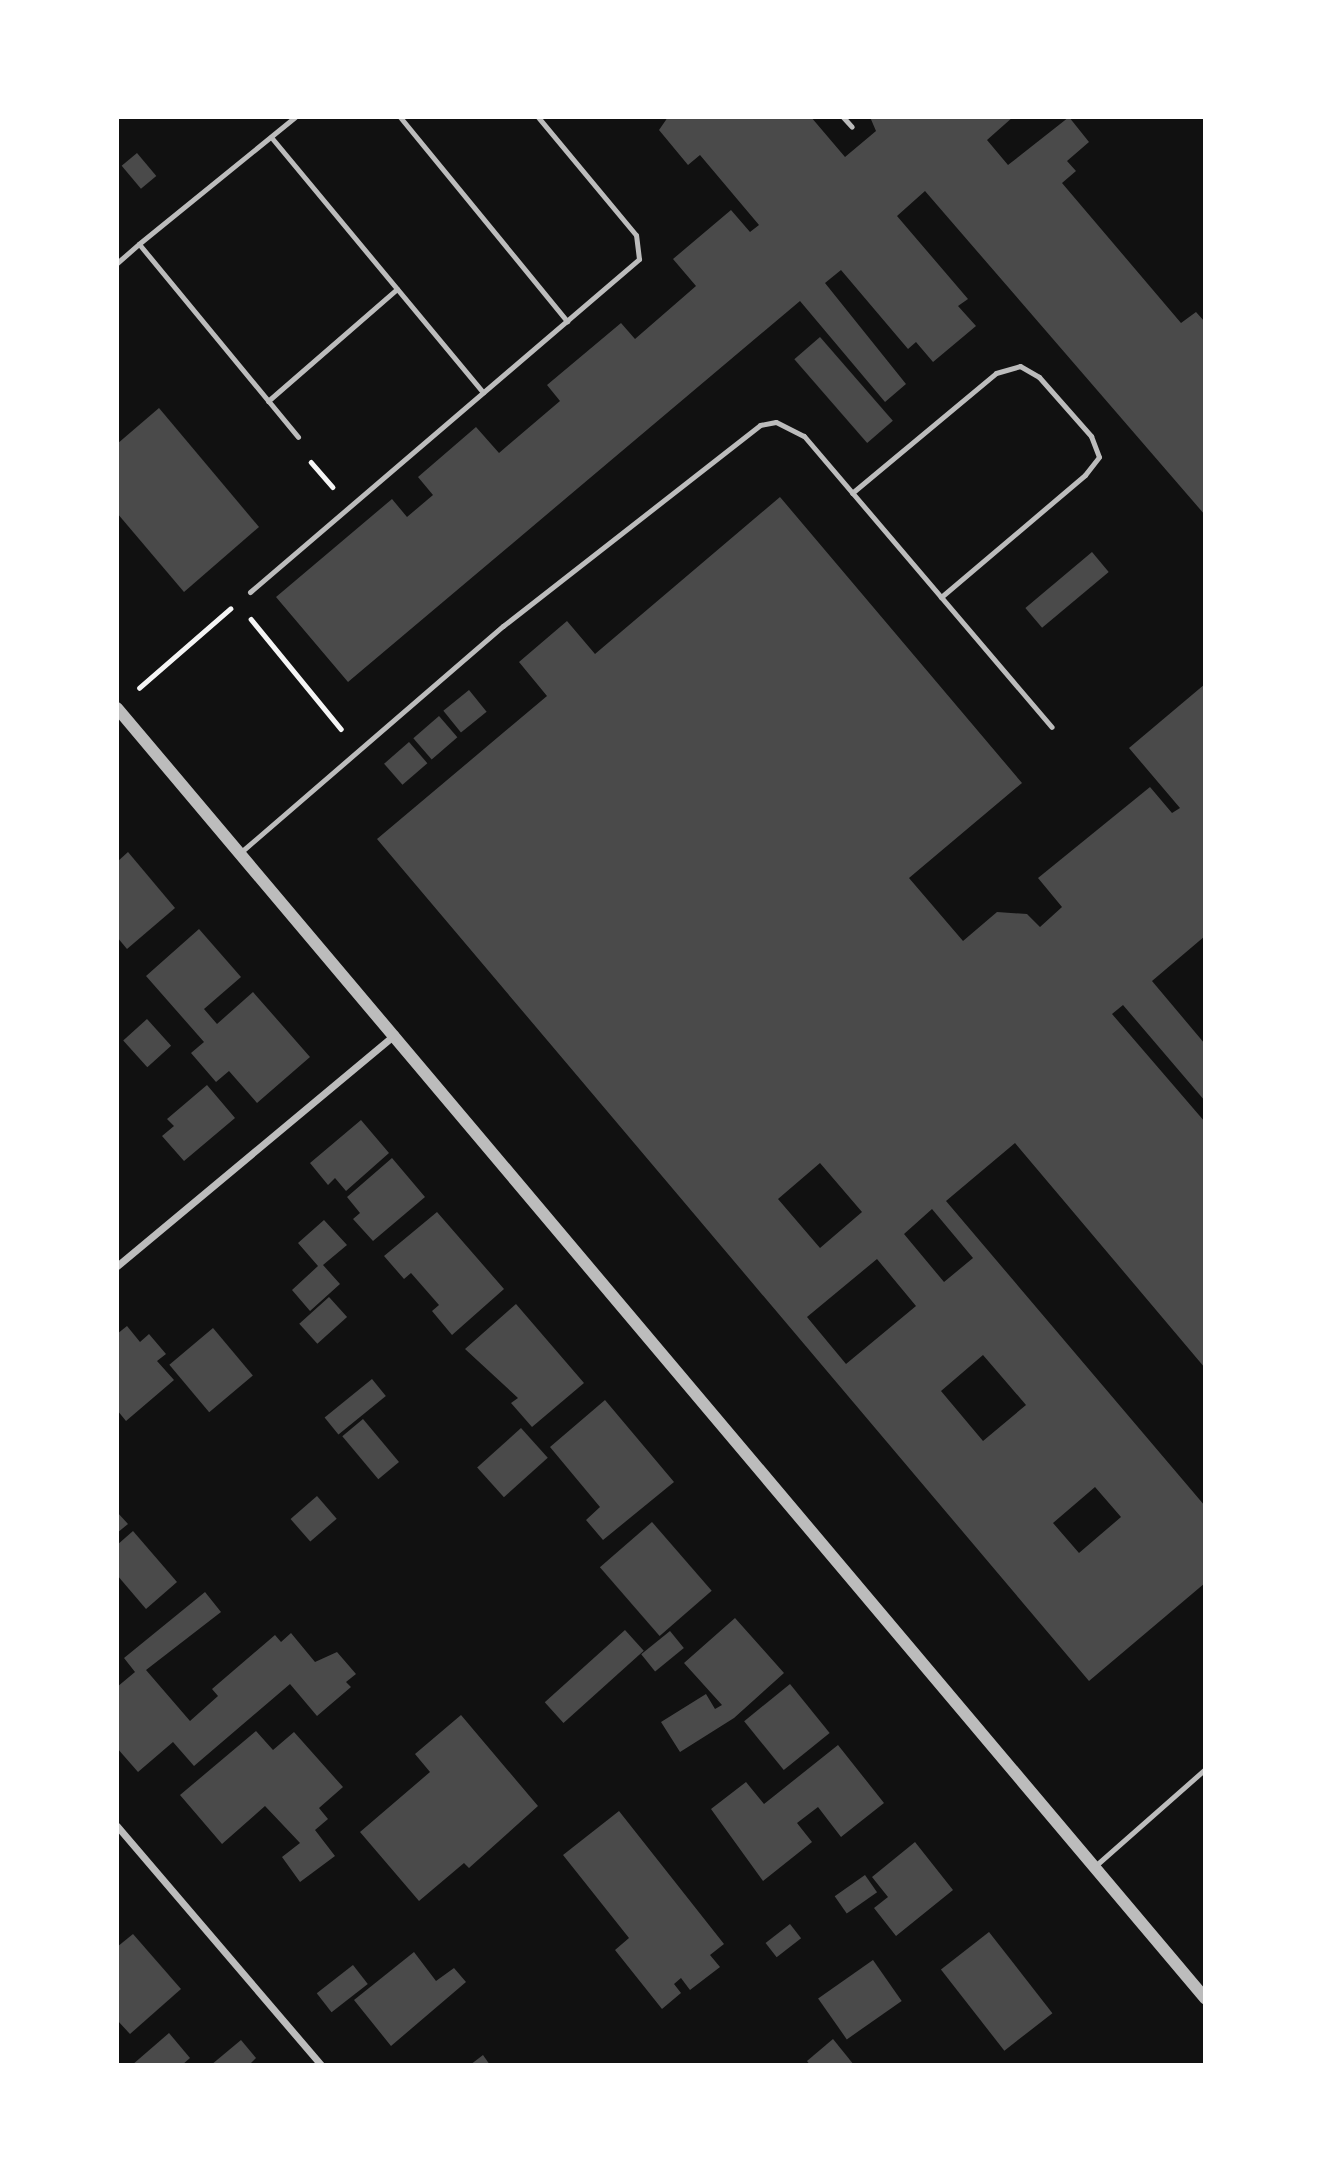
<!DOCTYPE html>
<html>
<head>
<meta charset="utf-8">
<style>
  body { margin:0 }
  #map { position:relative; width:1322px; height:2182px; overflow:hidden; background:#111; font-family:"Varela Round",sans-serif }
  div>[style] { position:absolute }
  .building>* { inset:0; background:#4a4a4a; transform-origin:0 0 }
  .path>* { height:4.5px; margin:-2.25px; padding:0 2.25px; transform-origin:2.25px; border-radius:2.25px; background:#f5f5f5 }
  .service>* { height:5px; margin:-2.5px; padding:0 2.5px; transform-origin:2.5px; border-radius:2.5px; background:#bcbcbc }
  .minor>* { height:7px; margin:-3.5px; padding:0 3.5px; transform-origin:3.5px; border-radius:3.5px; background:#bcbcbc }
  .tertiary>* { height:12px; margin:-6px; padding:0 6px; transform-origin:6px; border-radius:6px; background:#bcbcbc }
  span { translate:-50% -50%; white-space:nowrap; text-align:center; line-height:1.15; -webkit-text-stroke:7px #fff; paint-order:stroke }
  .frame { position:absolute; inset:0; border:119px solid #fff; pointer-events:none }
</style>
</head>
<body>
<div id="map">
  <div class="building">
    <div style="clip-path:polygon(668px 117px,811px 117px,845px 157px,876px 131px,870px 117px,1013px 117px,987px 140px,1008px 165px,1069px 117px,1089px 142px,1067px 161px,1076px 171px,1062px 183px,1181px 323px,1196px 312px,1205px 322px,1205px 515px,925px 191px,897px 216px,968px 299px,958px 306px,976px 326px,933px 362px,916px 342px,908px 349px,841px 270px,825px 283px,906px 384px,885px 402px,800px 301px,348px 682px,276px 597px,392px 499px,407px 517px,433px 495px,418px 477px,476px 427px,499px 453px,560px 401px,547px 385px,621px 323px,635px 339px,696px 286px,673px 259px,731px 210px,750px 232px,759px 225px,700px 155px,688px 165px,659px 130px)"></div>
    <div style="left:137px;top:153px;width:30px;height:20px;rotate:50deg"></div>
    <div style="left:820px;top:337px;width:111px;height:34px;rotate:49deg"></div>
    <div style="clip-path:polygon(159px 408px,259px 527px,184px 592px,117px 513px,117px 444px)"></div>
    <div style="clip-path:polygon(evenodd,780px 497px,1022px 783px,909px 878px,963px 941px,997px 912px,1027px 914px,1040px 927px,1062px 907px,1038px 878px,1150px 787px,1172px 813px,1180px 808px,1129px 748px,1205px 684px,1205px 936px,1152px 981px,1205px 1044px,1205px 1101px,1123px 1005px,1112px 1014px,1205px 1122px,1205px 1368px,1015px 1143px,946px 1201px,1205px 1506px,1205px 1583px,1089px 1681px,377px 839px,547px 696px,519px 662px,567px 621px,595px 654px,780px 497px,820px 1163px,862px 1212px,820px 1248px,778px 1199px,820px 1163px,780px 497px,932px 1209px,973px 1258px,944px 1282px,904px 1234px,932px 1209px,780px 497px,877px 1259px,916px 1306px,846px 1364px,807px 1317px,877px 1259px,780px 497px,983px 1355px,1026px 1405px,983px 1441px,941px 1391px,983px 1355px,780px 497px,1095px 1487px,1121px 1517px,1079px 1553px,1053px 1523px,1095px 1487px)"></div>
    <div style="left:1092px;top:552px;width:26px;height:87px;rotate:50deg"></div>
    <div style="left:469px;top:690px;width:28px;height:33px;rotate:51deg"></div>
    <div style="left:439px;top:716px;width:28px;height:34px;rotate:49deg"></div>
    <div style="left:409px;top:742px;width:28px;height:33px;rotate:49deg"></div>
    <div style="clip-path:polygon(128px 852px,175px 908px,127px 949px,117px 937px,117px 862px)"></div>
    <div style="clip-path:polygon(199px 929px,241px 977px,204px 1009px,217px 1024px,253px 992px,310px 1057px,257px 1103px,229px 1071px,216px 1082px,191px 1053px,204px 1042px,146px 976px)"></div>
    <div style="left:147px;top:1019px;width:36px;height:32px;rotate:48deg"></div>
    <div style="clip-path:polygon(207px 1085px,235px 1118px,184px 1161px,162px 1136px,174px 1126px,167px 1119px)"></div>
    <div style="clip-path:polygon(361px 1120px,389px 1153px,346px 1191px,335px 1178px,328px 1185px,310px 1163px)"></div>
    <div style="clip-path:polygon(392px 1158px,425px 1197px,373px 1241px,353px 1219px,360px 1213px,347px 1197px)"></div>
    <div style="clip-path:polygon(437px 1212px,504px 1289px,452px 1335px,432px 1311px,439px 1305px,411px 1273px,404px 1279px,384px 1256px)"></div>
    <div style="clip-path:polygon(324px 1220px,347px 1245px,323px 1265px,340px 1284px,310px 1311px,292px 1290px,318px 1266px,298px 1243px)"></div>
    <div style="left:329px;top:1297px;width:27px;height:40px;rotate:48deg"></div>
    <div style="clip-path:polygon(516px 1304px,584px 1383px,532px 1427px,511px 1403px,518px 1398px,465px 1349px)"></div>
    <div style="clip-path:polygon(127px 1326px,140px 1342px,149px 1334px,166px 1354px,157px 1361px,174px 1380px,126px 1421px,117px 1410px,117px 1334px)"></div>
    <div style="left:213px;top:1328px;width:62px;height:57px;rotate:50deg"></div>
    <div style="left:372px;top:1379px;width:22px;height:61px;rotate:51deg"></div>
    <div style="clip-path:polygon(605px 1400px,674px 1482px,603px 1540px,586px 1520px,600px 1507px,550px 1447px)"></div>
    <div style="left:363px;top:1419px;width:56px;height:27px;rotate:50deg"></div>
    <div style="left:521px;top:1428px;width:40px;height:59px;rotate:48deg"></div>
    <div style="left:317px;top:1496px;width:30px;height:35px;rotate:49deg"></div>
    <div style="clip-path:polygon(117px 1512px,128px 1524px,117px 1533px)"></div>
    <div style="left:652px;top:1522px;width:91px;height:69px;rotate:49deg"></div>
    <div style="clip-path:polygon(133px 1531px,177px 1582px,146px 1609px,117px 1575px,117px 1545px)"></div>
    <div style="clip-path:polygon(205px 1592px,221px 1612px,146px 1670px,190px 1721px,218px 1696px,212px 1689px,275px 1635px,281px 1642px,291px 1633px,315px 1662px,337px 1652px,356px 1674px,346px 1682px,351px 1687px,317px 1716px,290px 1684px,194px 1766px,173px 1742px,138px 1772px,117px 1748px,117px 1687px,135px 1672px,124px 1658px)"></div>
    <div style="clip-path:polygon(735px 1618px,784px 1673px,734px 1718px,680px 1752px,661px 1722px,706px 1694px,715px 1709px,722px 1705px,684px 1663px)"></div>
    <div style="left:625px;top:1630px;width:28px;height:108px;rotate:48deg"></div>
    <div style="left:670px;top:1631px;width:22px;height:37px;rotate:51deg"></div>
    <div style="left:790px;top:1684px;width:63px;height:59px;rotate:51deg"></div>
    <div style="clip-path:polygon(461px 1715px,538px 1806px,469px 1868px,464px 1863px,419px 1901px,360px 1832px,430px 1772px,415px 1754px)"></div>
    <div style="clip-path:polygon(256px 1731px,273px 1750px,294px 1732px,343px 1787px,319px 1808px,328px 1819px,315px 1830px,335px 1856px,300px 1882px,282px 1857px,300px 1843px,265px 1806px,222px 1844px,180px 1795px)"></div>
    <div style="clip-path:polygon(838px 1745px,884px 1803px,841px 1837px,818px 1807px,797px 1823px,812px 1842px,763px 1881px,711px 1809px,746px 1782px,764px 1804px)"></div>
    <div style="clip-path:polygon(619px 1811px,724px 1944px,710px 1955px,720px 1967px,690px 1990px,681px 1978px,674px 1984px,681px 1993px,662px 2009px,615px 1950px,629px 1938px,563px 1855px)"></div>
    <div style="clip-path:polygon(915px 1842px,953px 1890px,896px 1936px,874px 1908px,888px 1897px,872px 1877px)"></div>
    <div style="left:865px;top:1875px;width:21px;height:37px;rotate:55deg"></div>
    <div style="left:790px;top:1924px;width:18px;height:31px;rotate:52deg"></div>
    <div style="left:989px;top:1932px;width:103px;height:61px;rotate:52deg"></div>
    <div style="clip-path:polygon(133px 1934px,181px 1989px,130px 2034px,117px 2020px,117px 1947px)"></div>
    <div style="clip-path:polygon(414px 1952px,436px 1981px,454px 1968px,466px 1982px,391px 2046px,354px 2000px)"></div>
    <div style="left:873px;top:1960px;width:50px;height:67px;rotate:55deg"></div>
    <div style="left:353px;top:1965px;width:24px;height:46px;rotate:52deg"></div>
    <div style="clip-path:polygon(169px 2033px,190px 2058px,182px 2065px,132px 2065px)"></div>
    <div style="clip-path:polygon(833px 2039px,854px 2065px,810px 2065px,807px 2061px)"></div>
    <div style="clip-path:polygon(241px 2040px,256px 2058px,249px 2065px,211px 2065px)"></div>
    <div style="clip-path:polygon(483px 2055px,490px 2065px,470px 2065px)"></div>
  </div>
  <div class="path">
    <div style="left:311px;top:462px;width:33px;rotate:49deg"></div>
    <div style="left:251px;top:619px;width:142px;rotate:50.7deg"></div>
    <div style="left:139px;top:688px;width:121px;rotate:-41deg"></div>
  </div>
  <div class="service">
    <div style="left:295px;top:117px;width:201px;rotate:140.9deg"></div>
    <div style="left:139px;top:244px;width:250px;rotate:50.5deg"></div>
    <div style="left:400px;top:117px;width:264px;rotate:50.7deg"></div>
    <div style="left:843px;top:117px;width:13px;rotate:48deg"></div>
    <div style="left:271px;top:137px;width:332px;rotate:50.3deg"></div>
    <div style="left:117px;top:263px;width:29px;rotate:-41deg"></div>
    <div style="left:268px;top:401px;width:171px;rotate:-41deg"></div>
    <div style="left:852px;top:493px;width:187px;rotate:-39.8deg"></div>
    <div style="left:996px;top:373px;width:25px;rotate:-16deg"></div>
    <div style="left:1020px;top:366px;width:22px;rotate:30deg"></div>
    <div style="left:1039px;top:377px;width:79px;rotate:48.6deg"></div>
    <div style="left:1091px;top:436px;width:22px;rotate:69deg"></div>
    <div style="left:1099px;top:457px;width:23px;rotate:128deg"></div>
    <div style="left:1085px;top:475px;width:189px;rotate:139.7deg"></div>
    <div style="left:250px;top:592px;width:512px;rotate:-40.56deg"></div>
    <div style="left:639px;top:259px;width:24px;rotate:-97deg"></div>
    <div style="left:636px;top:235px;width:153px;rotate:-129.7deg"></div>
    <div style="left:241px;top:852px;width:346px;rotate:-40.8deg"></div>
    <div style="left:503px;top:626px;width:326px;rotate:-38deg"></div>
    <div style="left:760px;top:425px;width:16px;rotate:-11deg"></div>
    <div style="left:776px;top:422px;width:31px;rotate:27deg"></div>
    <div style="left:804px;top:436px;width:382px;rotate:49.6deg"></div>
    <div style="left:1094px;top:1867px;width:148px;rotate:-41.4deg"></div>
  </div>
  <div class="minor">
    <div style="left:117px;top:1266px;width:362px;rotate:-39.8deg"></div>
    <div style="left:117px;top:1826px;width:314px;rotate:49.5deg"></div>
  </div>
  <div class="tertiary">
    <div style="left:117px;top:708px;width:1688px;rotate:49.86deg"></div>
  </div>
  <div class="frame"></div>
</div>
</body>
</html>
